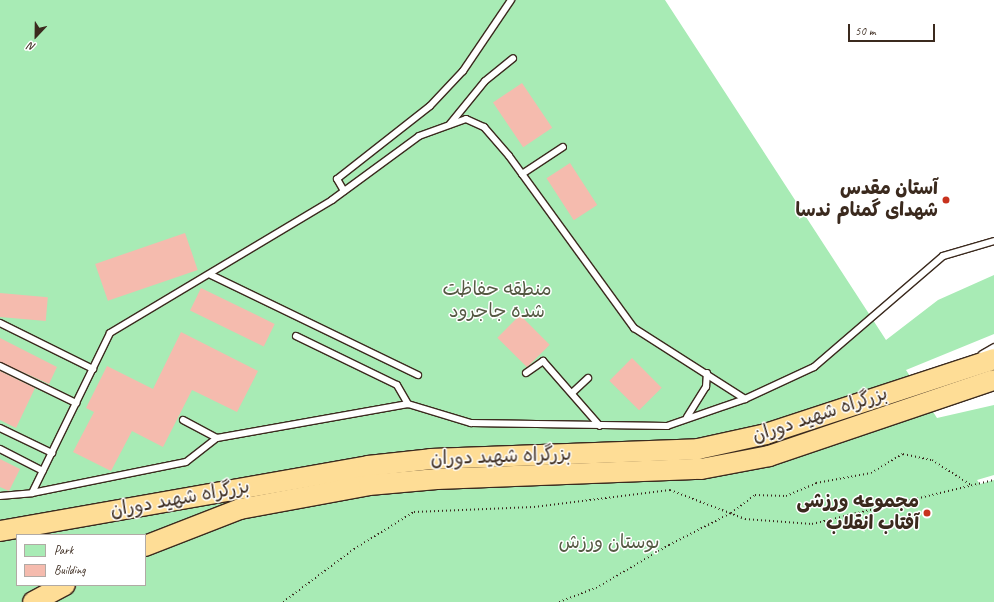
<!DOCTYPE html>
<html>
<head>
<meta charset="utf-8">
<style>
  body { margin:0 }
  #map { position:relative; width:994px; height:602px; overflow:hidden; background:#fff; font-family:Caveat,"Playpen Sans Arabic",sans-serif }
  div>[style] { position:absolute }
  .green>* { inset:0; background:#a8ebb5 }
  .building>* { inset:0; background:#f5bbae; transform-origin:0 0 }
  .path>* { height:2px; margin-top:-1px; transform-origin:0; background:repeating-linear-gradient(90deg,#3b2a1e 0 1px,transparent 0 4px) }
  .roads { filter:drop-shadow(1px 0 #3b2a1e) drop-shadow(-1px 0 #3b2a1e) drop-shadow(0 1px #3b2a1e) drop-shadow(0 -1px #3b2a1e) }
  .service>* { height:6px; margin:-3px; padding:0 3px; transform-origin:3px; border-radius:3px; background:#fff }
  .trunk>* { height:20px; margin:-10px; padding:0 10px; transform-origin:10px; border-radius:10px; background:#fedd96 }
  .dots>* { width:11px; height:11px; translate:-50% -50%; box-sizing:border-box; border:2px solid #fff; border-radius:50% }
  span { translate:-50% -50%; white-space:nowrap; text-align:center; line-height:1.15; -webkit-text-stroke:3px #fff; paint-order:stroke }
  .poi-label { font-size:19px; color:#3b2a1e; font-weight:700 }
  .right { translate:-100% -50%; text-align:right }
  .park-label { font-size:19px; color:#565a44 }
  .street-label { font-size:19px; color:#3b2a1e }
  .legend { position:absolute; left:16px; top:534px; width:130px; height:52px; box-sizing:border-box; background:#fff; border:1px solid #b1aaa5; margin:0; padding:5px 7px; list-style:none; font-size:12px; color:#3b2a1e }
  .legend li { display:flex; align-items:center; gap:8px; height:20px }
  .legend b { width:20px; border:1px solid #b1aaa5 }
  .north { position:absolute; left:16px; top:16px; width:40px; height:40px; -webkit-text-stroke:3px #fff; paint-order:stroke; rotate:202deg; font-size:11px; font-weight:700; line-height:16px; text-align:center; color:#3b2a1e }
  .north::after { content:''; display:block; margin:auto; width:14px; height:18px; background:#3b2a1e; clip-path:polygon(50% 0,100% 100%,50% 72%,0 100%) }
  .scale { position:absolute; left:848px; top:24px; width:87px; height:18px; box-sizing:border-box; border:2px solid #3b2a1e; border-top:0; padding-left:5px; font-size:12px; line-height:14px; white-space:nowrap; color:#3b2a1e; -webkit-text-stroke:3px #fff; paint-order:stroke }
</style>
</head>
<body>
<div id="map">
  <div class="green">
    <div style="clip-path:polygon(evenodd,0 0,665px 0,886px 340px,938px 300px,994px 275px,994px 334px,906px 370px,937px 418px,994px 405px,994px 475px,977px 480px,980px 484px,994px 480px,994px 602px,0 602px,0 0,17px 535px,145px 535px,145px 585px,17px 585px,17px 535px)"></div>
  </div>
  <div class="building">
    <div style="left:522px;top:83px;width:54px;height:35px;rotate:56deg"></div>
    <div style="left:570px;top:163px;width:50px;height:28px;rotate:57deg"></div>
    <div style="left:185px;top:233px;width:39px;height:95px;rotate:71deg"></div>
    <div style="left:201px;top:288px;width:82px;height:25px;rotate:26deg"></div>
    <div style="left:0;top:293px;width:48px;height:24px;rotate:5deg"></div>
    <div style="left:520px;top:315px;width:42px;height:32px;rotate:45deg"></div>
    <div style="clip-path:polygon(181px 332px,258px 371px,237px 412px,192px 390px,163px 447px,132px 431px,111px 471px,73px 452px,94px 412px,86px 408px,107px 366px,153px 389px)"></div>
    <div style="clip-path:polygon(0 338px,57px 367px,49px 384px,0 362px)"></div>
    <div style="left:632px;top:358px;width:42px;height:32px;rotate:45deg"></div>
    <div style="clip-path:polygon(0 371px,35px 388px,16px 428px,0 420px)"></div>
    <div style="clip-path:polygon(0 459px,20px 469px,9px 491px,0 487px)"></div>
  </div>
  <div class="path">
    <div style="left:283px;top:602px;width:89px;rotate:-36.7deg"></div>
    <div style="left:354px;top:549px;width:70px;rotate:-31.7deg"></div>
    <div style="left:414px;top:512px;width:120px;rotate:-2.4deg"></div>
    <div style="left:534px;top:507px;width:137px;rotate:-7.1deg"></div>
    <div style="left:670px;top:490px;width:80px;rotate:21.1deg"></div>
    <div style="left:745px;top:519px;width:67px;rotate:4.3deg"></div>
    <div style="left:812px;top:524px;width:187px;rotate:-13.6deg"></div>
    <div style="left:559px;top:602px;width:40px;rotate:-21deg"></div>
    <div style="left:596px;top:588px;width:85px;rotate:-30.5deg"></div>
    <div style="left:669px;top:545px;width:70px;rotate:-27.3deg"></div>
    <div style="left:731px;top:513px;width:30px;rotate:-37deg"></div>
    <div style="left:755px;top:495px;width:31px;rotate:2deg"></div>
    <div style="left:786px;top:496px;width:33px;rotate:-23deg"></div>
    <div style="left:816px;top:483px;width:56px;rotate:-10.3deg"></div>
    <div style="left:871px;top:473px;width:37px;rotate:-31deg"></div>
    <div style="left:903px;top:454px;width:30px;rotate:12deg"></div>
    <div style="left:932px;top:460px;width:46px;rotate:32.7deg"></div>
  </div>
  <div class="roads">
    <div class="service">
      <div style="left:450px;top:124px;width:55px;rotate:-50.9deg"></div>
      <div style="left:485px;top:81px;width:36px;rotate:-39deg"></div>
      <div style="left:522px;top:174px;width:49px;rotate:-33.4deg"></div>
      <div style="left:344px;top:191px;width:14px;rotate:-120deg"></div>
      <div style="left:337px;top:179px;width:118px;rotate:-38.1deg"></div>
      <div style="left:430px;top:106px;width:48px;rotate:-46.7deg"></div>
      <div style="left:463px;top:71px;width:86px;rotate:-55.9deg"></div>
      <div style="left:211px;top:275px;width:230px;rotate:25.8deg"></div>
      <div style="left:0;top:323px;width:104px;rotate:26.3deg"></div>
      <div style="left:296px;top:336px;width:112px;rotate:25.9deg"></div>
      <div style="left:397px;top:385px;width:22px;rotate:60deg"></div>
      <div style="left:982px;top:354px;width:14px;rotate:-30deg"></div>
      <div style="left:0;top:366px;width:85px;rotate:26deg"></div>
      <div style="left:526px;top:373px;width:21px;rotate:-35deg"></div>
      <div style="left:543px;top:361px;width:86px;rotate:48.8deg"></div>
      <div style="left:572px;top:393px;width:22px;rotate:-43deg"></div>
      <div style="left:687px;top:417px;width:36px;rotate:-58deg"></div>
      <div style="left:706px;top:387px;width:14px;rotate:-86deg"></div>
      <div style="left:183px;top:420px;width:38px;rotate:28deg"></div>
      <div style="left:0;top:428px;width:58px;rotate:25.7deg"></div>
      <div style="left:0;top:449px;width:48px;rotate:27.1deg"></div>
      <div style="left:32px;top:493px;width:178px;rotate:-64deg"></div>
      <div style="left:110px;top:333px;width:259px;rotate:-30.9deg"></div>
      <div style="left:332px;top:200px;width:108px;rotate:-36.3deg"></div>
      <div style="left:419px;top:136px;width:50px;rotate:-19.9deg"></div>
      <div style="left:466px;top:119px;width:20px;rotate:24deg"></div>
      <div style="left:484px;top:127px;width:38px;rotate:49deg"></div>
      <div style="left:509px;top:156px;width:213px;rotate:54deg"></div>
      <div style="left:634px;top:328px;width:132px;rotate:32.6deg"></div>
      <div style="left:745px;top:399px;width:76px;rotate:-24.9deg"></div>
      <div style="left:814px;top:367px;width:170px;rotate:-40.7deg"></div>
      <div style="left:943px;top:256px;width:53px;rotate:-16.4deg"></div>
      <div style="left:0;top:496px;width:32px;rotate:-5deg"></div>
      <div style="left:32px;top:493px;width:157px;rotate:-11.4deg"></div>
      <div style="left:186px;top:462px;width:39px;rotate:-38deg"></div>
      <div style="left:217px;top:438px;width:194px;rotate:-10.1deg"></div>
      <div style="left:408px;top:404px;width:66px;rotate:16.8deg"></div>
      <div style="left:471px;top:423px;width:196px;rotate:0.9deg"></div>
      <div style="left:667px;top:426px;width:83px;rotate:-19.1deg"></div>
    </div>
    <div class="trunk">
      <div style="left:0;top:531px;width:374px;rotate:-10deg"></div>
      <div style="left:368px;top:466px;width:63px;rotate:-6.3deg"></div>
      <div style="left:431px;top:459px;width:267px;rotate:-2.1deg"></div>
      <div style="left:698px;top:449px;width:70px;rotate:-12.4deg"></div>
      <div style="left:766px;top:434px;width:240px;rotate:-18.2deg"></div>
      <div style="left:145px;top:546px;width:102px;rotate:-21.3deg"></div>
      <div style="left:240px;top:509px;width:131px;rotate:-10.5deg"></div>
      <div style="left:369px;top:485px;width:68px;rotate:-5deg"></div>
      <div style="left:437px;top:479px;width:264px;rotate:-2.2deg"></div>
      <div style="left:701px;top:469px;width:69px;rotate:-10.8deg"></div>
      <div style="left:769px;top:456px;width:237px;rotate:-18.7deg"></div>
      <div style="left:33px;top:602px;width:36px;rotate:-28deg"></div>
    </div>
  </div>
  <div class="dots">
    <div style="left:946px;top:200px;background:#c8321e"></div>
    <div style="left:927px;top:513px;background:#c8321e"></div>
  </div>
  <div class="poi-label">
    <span class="right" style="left:938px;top:200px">آستان مقدس<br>شهدای گمنام ندسا</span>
    <span class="right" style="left:919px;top:513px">مجموعه ورزشی<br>آفتاب انقلاب</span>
  </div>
  <div class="park-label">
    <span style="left:497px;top:301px">منطقه حفاظت<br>شده جاجرود</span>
    <span style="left:609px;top:543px">بوستان ورزش</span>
  </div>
  <div class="street-label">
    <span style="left:820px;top:415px;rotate:-18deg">بزرگراه شهید دوران</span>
    <span style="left:501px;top:457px;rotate:-2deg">بزرگراه شهید دوران</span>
    <span style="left:180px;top:499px;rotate:-10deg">بزرگراه شهید دوران</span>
  </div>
  <ul class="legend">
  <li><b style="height:11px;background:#a8ebb5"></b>Park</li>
  <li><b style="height:11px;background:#f5bbae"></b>Building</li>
  </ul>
  <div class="north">N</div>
  <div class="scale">50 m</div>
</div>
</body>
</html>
